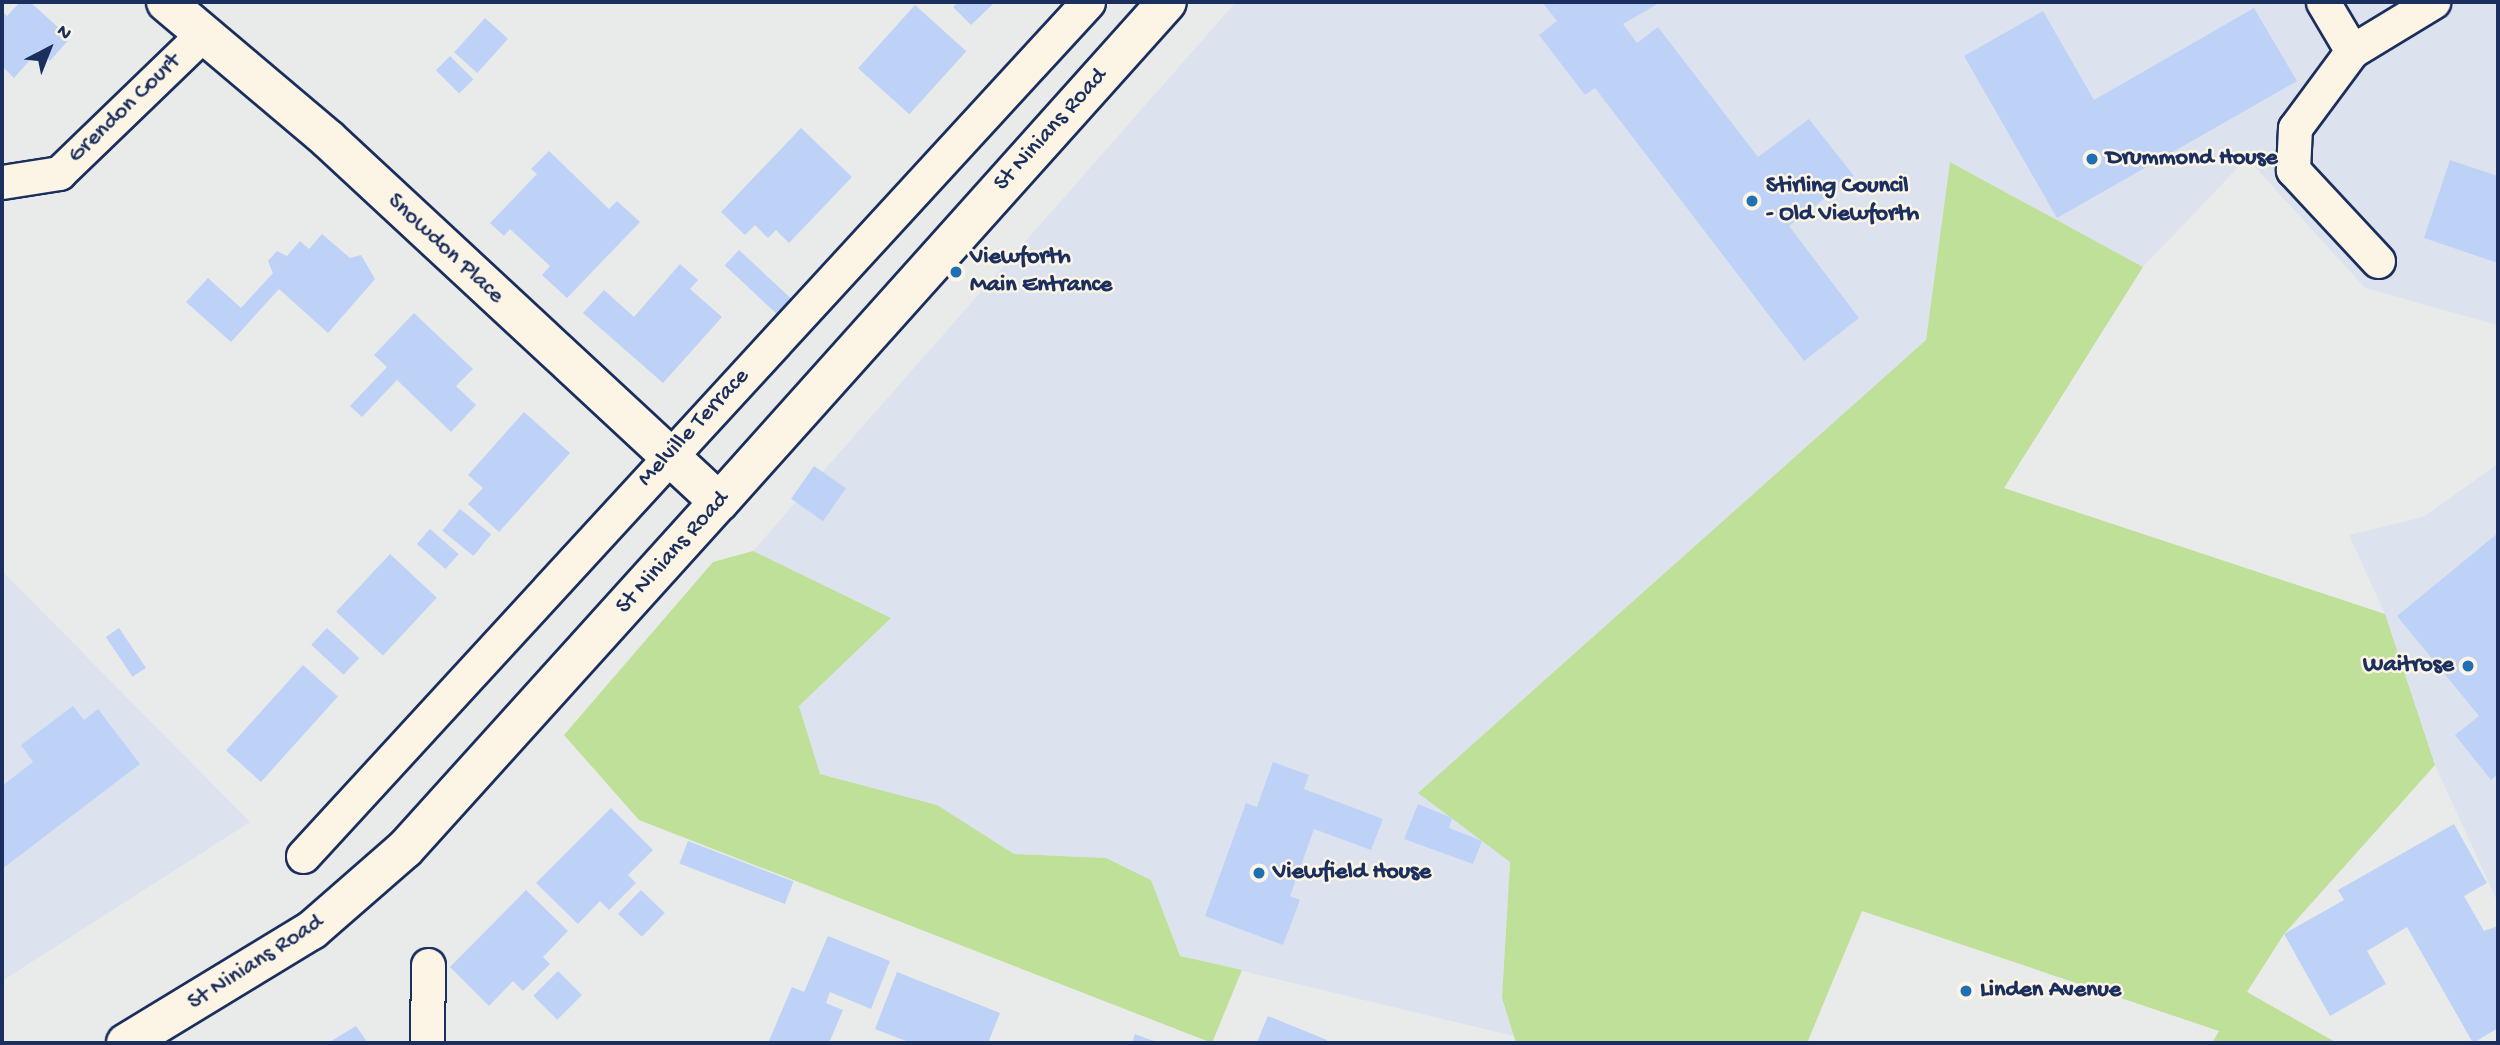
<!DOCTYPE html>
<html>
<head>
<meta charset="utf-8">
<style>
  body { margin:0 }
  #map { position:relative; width:2500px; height:1045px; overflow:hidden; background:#e9eaea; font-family:"Gochi Hand",sans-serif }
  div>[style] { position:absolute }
  .built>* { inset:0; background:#dce3ee }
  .green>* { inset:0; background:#bfe099 }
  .building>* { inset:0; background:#bed2f7; transform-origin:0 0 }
  .roads { filter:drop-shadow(2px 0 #1b2f5e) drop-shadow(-2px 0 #1b2f5e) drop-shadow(0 2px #1b2f5e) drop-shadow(0 -2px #1b2f5e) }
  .minor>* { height:33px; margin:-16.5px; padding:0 16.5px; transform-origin:16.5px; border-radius:16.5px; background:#fcf5e5 }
  .tertiary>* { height:38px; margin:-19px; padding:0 19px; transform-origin:19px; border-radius:19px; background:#fcf5e5 }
  .secondary>* { height:38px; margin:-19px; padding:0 19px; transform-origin:19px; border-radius:19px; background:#fcf5e5 }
  .dots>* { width:19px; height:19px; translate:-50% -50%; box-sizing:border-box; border:4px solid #fcf5e5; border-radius:50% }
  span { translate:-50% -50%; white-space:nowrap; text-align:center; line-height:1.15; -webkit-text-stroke:5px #fcf5e5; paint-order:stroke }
  .street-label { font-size:24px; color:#1b2f5e }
  .poi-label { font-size:24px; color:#1b2f5e; font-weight:700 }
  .left { translate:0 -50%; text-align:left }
  .right { translate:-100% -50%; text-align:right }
  .frame { position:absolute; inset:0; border:4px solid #1b2f5e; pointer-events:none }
  .north { position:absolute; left:14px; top:14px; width:70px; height:70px; -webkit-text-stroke:5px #fcf5e5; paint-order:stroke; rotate:42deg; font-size:19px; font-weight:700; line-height:28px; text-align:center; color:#1b2f5e }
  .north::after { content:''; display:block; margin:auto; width:24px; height:32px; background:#1b2f5e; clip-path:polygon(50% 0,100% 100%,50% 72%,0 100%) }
</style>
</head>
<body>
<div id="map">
  <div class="built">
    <div style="clip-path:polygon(1236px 2px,2498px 2px,2498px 325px,2365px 288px,2247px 158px,2143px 267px,1950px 162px,1926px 340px,1419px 793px,1510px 862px,1502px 998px,1514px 1036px,1180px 956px,1151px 880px,1106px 858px,1014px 854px,937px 805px,820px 774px,799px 706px,891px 618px,753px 551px)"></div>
    <div style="clip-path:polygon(2498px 464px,2498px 903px,2435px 765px,2385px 614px,2349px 535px,2423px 517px)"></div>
    <div style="clip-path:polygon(2px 571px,250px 822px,2px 981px)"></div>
  </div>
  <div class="green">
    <div style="clip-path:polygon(1950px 162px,2143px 267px,2004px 488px,2385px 614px,2435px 765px,2284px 934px,2247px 992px,2337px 1043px,2212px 1043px,2219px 1031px,1862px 911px,1807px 1043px,1516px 1043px,1502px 998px,1510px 862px,1418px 793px,1926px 340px)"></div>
    <div style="clip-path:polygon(753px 551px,891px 618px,799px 706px,820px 774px,937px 805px,1014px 854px,1106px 858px,1151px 880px,1180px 956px,1242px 970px,1212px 1043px,639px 820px,564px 735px,713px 562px)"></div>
  </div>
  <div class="building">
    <div style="clip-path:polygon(20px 2px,30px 2px,70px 38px,50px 61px,39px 50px,14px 78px,2px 66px,2px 11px,7px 16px)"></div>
    <div style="clip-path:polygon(958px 2px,995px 2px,971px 25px,953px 7px)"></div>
    <div style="clip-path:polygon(1542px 2px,1661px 2px,1623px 24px,1637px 43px,1658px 27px,1758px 157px,1809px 119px,1854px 176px,1789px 226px,1859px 318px,1804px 361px,1595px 88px,1585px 95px,1539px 35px,1557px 21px)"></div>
    <div style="left:915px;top:5px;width:69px;height:85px;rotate:42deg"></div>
    <div style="clip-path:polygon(2254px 8px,2297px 81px,2057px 218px,1964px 56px,2043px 11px,2094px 100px)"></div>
    <div style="left:485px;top:18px;width:31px;height:46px;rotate:42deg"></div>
    <div style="left:450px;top:56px;width:33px;height:20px;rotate:45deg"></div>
    <div style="clip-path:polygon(801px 128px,852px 177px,789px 243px,776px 230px,768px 238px,755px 225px,745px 235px,721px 212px)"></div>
    <div style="clip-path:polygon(549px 151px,609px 209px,617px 201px,640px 222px,567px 298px,542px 275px,550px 266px,510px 229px,504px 236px,490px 223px,537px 174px,531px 169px)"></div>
    <div style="clip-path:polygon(2450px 160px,2498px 176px,2498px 263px,2424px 238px)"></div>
    <div style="clip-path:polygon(322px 234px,350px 258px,361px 255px,375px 279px,328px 333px,279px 289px,231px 342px,186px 302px,208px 278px,241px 308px,273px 273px,268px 261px,277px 251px,287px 256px,300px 241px,309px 249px)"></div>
    <div style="left:739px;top:250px;width:81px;height:21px;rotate:43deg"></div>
    <div style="clip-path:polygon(680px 264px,698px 280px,690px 289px,722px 317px,663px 383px,583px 313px,604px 290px,634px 317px)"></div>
    <div style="clip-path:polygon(414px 313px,473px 369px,456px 386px,476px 405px,451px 432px,397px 380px,362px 417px,350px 406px,387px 367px,374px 355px)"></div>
    <div style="clip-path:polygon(524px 412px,570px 453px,499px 532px,468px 504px,483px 488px,468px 475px)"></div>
    <div style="left:814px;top:466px;width:39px;height:40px;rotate:35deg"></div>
    <div style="left:460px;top:509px;width:40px;height:28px;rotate:39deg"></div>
    <div style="left:430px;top:529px;width:38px;height:20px;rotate:41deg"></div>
    <div style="clip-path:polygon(2498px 533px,2498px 774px,2491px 780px,2455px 735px,2479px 716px,2397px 616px)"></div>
    <div style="left:390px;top:554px;width:64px;height:79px;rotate:43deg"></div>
    <div style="left:119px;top:628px;width:48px;height:16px;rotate:56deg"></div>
    <div style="left:327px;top:628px;width:44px;height:23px;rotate:43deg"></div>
    <div style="left:303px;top:665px;width:47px;height:115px;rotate:42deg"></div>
    <div style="clip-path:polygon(73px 706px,84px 720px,98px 709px,140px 764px,2px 869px,2px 786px,33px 762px,21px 745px)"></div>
    <div style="clip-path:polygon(1273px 762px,1309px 775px,1304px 789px,1383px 819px,1371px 850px,1314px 829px,1290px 896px,1300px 900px,1283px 945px,1205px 916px,1246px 803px,1257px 807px)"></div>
    <div style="clip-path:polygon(1418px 804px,1452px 818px,1449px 828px,1482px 841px,1473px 864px,1404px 839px)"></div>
    <div style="clip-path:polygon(611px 808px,653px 850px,628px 875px,636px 883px,609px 910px,600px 901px,578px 924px,536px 883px)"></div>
    <div style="clip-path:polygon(2454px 824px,2487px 883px,2464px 896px,2484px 931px,2498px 926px,2498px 1028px,2473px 1043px,2407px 927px,2367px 951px,2386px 984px,2330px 1016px,2284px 934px,2344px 900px,2338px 890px)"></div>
    <div style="left:688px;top:841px;width:113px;height:24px;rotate:21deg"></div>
    <div style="clip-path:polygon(526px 890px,568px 931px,543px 957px,550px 964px,523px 991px,513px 981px,489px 1006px,450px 967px)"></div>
    <div style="left:641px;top:890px;width:33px;height:33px;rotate:44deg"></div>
    <div style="clip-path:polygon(828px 936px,890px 961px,871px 1009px,830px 992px,826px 1003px,843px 1010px,829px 1043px,768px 1043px,792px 987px,804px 992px)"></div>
    <div style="left:558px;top:971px;width:34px;height:35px;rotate:45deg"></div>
    <div style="clip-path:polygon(897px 972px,1000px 1013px,988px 1043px,911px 1043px,875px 1029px)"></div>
    <div style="clip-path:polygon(1268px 1016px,1327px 1040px,1325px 1043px,1257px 1042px)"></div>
    <div style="clip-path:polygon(356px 1026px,368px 1043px,328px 1043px)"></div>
    <div style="clip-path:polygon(1135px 1034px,1159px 1043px,1132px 1043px)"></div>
  </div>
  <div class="roads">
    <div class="minor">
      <div style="left:2323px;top:2px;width:57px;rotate:59.4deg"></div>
      <div style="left:2px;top:182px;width:58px;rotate:-9deg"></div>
      <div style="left:59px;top:173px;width:200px;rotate:-44deg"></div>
      <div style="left:2378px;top:261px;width:125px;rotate:-133deg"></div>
      <div style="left:2293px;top:170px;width:42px;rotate:-87.3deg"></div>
      <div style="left:2295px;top:128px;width:96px;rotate:-53.5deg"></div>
      <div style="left:2352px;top:51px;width:95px;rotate:-31.2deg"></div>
      <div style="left:303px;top:856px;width:1160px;rotate:-47.41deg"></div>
      <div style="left:427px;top:1043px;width:78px;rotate:-89.3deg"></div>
    </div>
    <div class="tertiary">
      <div style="left:719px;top:502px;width:671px;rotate:-48.14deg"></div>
    </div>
    <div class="secondary">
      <div style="left:126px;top:1043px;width:218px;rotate:-31.3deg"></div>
      <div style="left:312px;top:930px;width:123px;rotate:-41.1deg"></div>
      <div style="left:405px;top:849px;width:468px;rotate:-47.9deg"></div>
      <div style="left:719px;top:502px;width:534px;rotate:-137.13deg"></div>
      <div style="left:328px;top:139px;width:212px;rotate:-139.8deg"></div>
    </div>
  </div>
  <div class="dots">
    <div style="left:2092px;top:159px;background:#1f6fb2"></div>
    <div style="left:1752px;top:201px;background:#1f6fb2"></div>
    <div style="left:956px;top:272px;background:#1f6fb2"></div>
    <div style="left:2468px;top:666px;background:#1f6fb2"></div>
    <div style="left:1259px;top:873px;background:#1f6fb2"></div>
    <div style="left:1966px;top:991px;background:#1f6fb2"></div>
  </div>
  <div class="street-label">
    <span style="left:125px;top:109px;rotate:-44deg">Grendon Court</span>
    <span style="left:1051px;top:130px;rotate:-48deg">St Ninians Road</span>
    <span style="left:445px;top:249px;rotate:43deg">Snowdon Place</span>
    <span style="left:694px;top:428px;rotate:-47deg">Melville Terrace</span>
    <span style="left:673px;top:553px;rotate:-48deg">St Ninians Road</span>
    <span style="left:256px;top:963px;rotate:-33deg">St Ninians Road</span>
  </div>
  <div class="poi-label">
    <span class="left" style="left:2106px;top:159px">Drummond House</span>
    <span class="left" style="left:1766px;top:201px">Stirling Council<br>- Old Viewforth</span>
    <span class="left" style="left:970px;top:272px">Viewforth<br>Main Entrance</span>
    <span class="right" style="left:2454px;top:666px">Waitrose</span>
    <span class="left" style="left:1273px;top:873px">Viewfield House</span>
    <span class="left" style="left:1980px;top:991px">Linden Avenue</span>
  </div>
  <div class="frame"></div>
  <div class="north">N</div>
</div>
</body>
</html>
